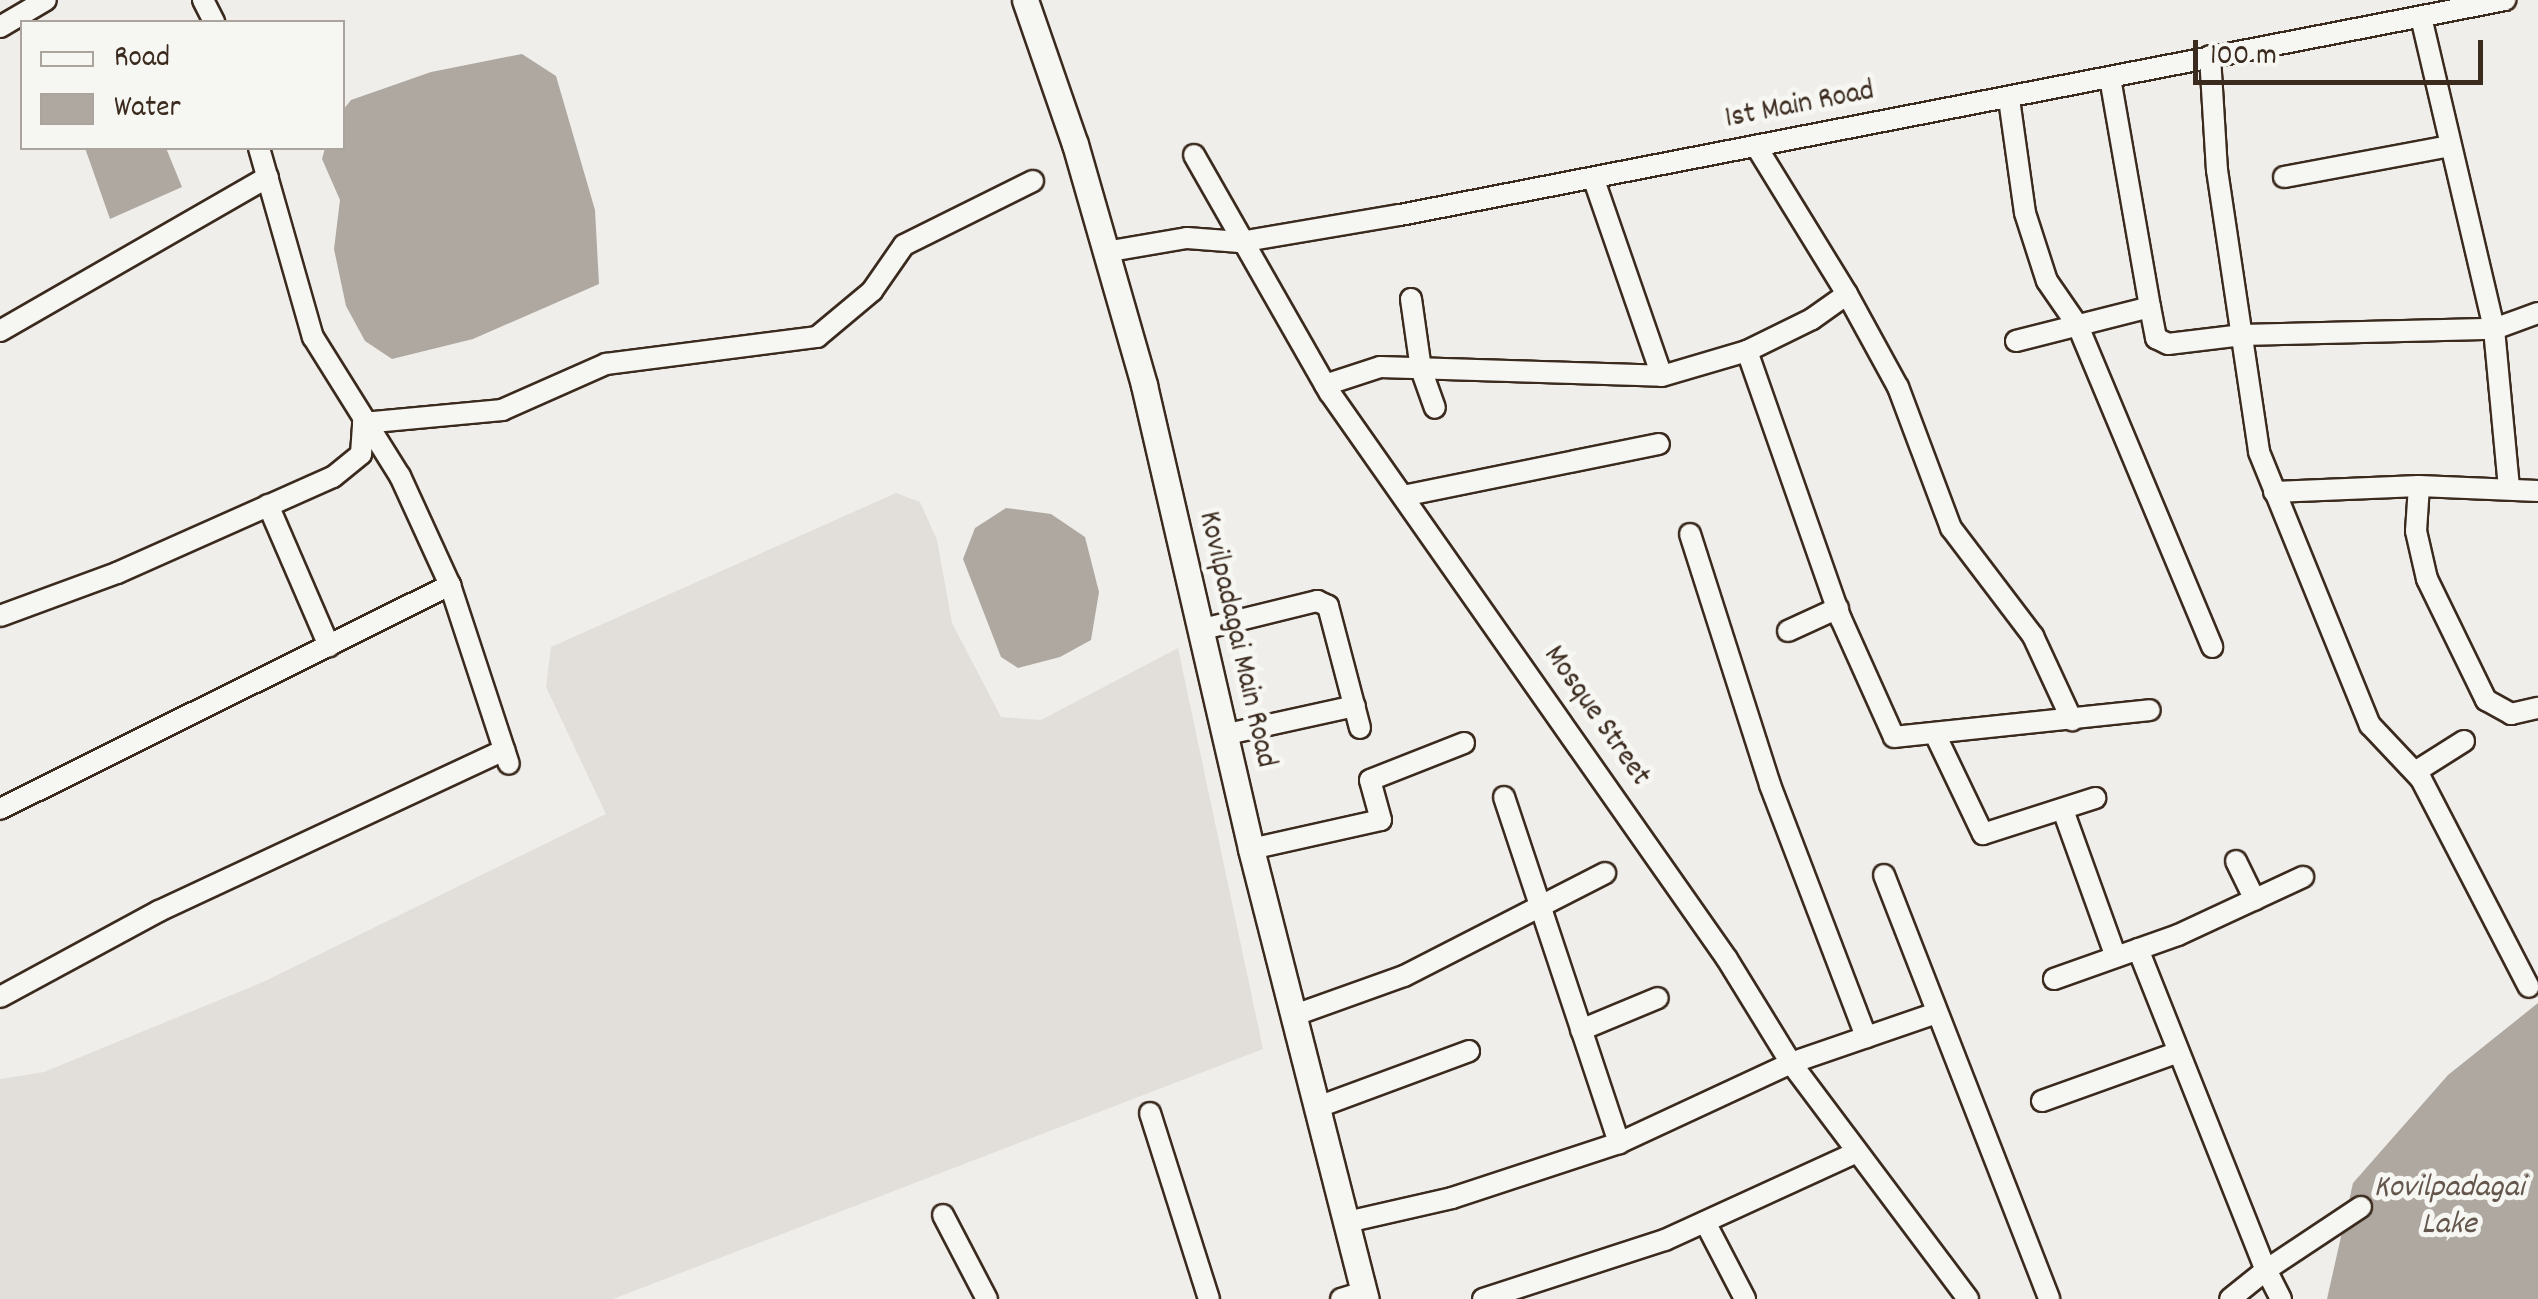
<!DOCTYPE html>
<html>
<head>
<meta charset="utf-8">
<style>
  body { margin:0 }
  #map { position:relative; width:2538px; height:1299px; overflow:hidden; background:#efeeea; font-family:Dekko,sans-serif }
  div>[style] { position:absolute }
  .built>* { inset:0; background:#e2dfdb }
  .water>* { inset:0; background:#afa8a1 }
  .roads { filter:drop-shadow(2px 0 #3b2a1e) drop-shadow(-2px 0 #3b2a1e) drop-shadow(0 2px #3b2a1e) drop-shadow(0 -2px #3b2a1e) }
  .minor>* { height:20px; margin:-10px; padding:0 10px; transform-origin:10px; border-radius:10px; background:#f6f6f2 }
  .major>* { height:25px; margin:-12.5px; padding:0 12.5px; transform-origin:12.5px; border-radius:12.5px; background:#f6f6f2 }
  span { translate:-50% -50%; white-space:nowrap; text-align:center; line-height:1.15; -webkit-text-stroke:10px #f6f6f2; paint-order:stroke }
  .street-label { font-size:30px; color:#3b2a1e }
  .water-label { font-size:32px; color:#64564c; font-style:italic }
  .legend { position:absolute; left:20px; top:20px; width:325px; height:130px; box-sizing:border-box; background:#f6f6f2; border:2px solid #aba49d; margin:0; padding:12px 18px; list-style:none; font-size:30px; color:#3b2a1e }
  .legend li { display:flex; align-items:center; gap:20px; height:50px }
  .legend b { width:50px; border:2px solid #aba49d }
  .scale { position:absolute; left:2193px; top:40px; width:290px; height:45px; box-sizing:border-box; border:5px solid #3b2a1e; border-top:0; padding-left:12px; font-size:30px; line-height:35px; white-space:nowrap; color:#3b2a1e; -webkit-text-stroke:8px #f6f6f2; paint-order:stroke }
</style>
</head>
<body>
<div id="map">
  <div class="built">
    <div style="clip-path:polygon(896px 493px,920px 502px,937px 540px,952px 623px,1001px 717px,1041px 720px,1178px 648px,1263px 1049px,613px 1299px,0 1299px,0 1079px,44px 1072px,263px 982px,606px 814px,546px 687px,551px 647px)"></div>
  </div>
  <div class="water">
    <div style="clip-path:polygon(522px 54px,556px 76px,595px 210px,599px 284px,473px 339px,392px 359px,365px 341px,346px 306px,334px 249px,340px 200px,322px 159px,325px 148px,342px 148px,343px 110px,351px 100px,431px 72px)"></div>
    <div style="clip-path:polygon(85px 148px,166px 148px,182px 187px,110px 219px)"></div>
    <div style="clip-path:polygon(1006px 508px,1051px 514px,1085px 537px,1099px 592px,1091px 640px,1060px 657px,1018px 668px,1001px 657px,963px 559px,975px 528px)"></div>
    <div style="clip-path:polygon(2538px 1003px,2538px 1299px,2327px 1299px,2353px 1183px,2448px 1075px)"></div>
  </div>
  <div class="roads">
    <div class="minor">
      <div style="left:203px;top:0;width:25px;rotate:63deg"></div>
      <div style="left:2421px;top:17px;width:320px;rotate:76.8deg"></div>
      <div style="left:2494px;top:329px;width:160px;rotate:84.6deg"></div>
      <div style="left:0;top:27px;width:53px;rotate:-30.4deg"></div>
      <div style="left:2210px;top:56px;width:114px;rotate:86.5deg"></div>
      <div style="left:2217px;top:170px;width:285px;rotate:81.5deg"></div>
      <div style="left:2259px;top:452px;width:295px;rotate:67.9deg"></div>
      <div style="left:2370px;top:725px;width:74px;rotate:46.6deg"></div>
      <div style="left:2421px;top:779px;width:234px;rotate:62.6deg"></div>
      <div style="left:2009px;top:99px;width:115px;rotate:82deg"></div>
      <div style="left:2025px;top:213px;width:71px;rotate:72.1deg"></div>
      <div style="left:2047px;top:281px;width:55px;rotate:55.4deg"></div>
      <div style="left:2078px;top:326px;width:348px;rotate:67.3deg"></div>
      <div style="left:259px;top:148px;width:197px;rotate:74.1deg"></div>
      <div style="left:313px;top:337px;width:164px;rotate:58deg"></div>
      <div style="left:400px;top:476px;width:120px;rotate:65.4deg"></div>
      <div style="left:450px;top:585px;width:188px;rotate:71.8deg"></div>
      <div style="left:1194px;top:155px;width:274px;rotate:60.3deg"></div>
      <div style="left:1330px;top:393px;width:691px;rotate:54.95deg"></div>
      <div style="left:1727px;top:959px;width:122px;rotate:58.4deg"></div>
      <div style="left:1791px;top:1063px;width:295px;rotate:53.1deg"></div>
      <div style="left:2284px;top:177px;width:169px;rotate:-10.6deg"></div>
      <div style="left:1594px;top:180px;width:207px;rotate:70.9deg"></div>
      <div style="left:1105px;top:252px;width:83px;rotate:-9.7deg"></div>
      <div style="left:1187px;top:238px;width:53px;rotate:4.3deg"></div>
      <div style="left:1240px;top:242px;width:162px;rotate:-9.6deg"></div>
      <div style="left:1400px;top:215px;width:1126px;rotate:-11.01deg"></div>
      <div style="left:1847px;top:294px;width:106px;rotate:61.3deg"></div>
      <div style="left:1898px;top:387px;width:151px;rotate:69.4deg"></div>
      <div style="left:1951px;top:528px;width:136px;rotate:52.8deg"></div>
      <div style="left:2033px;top:636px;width:93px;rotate:65.1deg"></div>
      <div style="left:1411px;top:299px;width:71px;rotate:81.9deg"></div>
      <div style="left:1421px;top:369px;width:41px;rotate:70.3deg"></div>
      <div style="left:2150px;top:307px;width:32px;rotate:79deg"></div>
      <div style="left:2156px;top:338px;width:13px;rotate:27deg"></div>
      <div style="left:2168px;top:344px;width:75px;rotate:-6.9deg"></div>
      <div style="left:2242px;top:335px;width:252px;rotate:-1.4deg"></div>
      <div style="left:2494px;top:329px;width:47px;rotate:-20deg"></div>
      <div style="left:0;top:331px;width:309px;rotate:-29.9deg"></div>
      <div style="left:2016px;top:341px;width:138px;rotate:-14.2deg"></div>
      <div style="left:2150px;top:307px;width:232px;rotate:-99.9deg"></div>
      <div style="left:1747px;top:351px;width:284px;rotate:70.7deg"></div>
      <div style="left:1841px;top:619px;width:129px;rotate:65.8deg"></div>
      <div style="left:1894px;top:737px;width:257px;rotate:-6deg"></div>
      <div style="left:1325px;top:385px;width:58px;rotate:-18.1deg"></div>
      <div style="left:1380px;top:367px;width:282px;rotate:1.8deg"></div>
      <div style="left:1662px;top:376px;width:89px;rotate:-16.4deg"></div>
      <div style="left:1747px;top:351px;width:72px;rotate:-26.2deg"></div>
      <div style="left:1812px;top:319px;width:43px;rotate:-35.5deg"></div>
      <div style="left:1847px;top:294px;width:174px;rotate:-121.6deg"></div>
      <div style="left:2419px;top:486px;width:45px;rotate:93.8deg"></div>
      <div style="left:2416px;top:531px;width:49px;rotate:77.1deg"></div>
      <div style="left:2427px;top:579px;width:135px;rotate:64deg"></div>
      <div style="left:2486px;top:700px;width:29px;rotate:29deg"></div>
      <div style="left:2511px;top:714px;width:28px;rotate:-13deg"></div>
      <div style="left:2274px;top:492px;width:145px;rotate:-2.4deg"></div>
      <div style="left:2419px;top:486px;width:119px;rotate:2.4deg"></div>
      <div style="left:1403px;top:496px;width:261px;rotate:-11.5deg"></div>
      <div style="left:268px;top:505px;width:154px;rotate:66.6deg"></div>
      <div style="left:1690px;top:534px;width:263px;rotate:72.3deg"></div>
      <div style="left:1770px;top:785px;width:270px;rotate:69.1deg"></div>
      <div style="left:0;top:616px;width:125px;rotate:-20.2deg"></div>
      <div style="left:117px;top:573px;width:236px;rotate:-24deg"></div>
      <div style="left:333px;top:477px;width:36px;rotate:-39deg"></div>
      <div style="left:361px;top:454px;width:31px;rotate:-86deg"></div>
      <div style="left:363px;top:423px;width:140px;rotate:-5.3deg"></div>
      <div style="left:502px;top:410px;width:114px;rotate:-23.9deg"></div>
      <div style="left:606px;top:364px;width:213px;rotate:-7.3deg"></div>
      <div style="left:817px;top:337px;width:72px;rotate:-39.9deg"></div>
      <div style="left:872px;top:291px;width:56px;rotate:-55.2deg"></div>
      <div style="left:904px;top:245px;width:144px;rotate:-26.4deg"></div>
      <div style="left:1199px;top:630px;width:122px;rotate:-13.8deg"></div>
      <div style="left:1317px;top:601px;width:12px;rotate:24deg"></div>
      <div style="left:1328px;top:606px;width:126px;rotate:75.3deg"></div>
      <div style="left:1788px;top:631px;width:55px;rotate:-24.7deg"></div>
      <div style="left:1935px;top:734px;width:111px;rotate:64.4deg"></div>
      <div style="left:1983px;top:834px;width:118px;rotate:-17.8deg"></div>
      <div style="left:1223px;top:735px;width:135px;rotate:-12.4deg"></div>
      <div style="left:2415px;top:772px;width:58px;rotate:-32.3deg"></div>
      <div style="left:1504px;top:797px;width:365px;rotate:71.6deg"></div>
      <div style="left:0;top:809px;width:503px;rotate:-26.46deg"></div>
      <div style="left:2063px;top:810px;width:156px;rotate:70.2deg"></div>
      <div style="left:1251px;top:849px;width:133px;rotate:-12.6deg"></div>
      <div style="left:1381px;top:820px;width:41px;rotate:-105.4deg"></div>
      <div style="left:1370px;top:780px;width:101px;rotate:-21.5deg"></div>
      <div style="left:2236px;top:861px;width:43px;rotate:64deg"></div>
      <div style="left:1884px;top:875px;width:455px;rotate:68.7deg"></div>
      <div style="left:2138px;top:949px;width:346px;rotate:68.3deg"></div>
      <div style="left:2266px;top:1270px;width:46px;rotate:141.1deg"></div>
      <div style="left:2054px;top:979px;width:132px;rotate:-19.5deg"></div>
      <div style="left:2178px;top:935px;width:138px;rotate:-24.9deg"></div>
      <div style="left:0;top:997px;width:181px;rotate:-28.4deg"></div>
      <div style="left:159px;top:911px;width:381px;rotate:-25deg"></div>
      <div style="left:1295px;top:1015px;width:116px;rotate:-19.7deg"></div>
      <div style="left:1404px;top:976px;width:226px;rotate:-27.1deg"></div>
      <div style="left:1581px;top:1030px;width:83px;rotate:-22.6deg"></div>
      <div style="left:2042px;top:1101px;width:142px;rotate:-19.7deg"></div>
      <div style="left:1318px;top:1107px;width:161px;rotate:-20.3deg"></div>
      <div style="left:1150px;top:1113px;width:195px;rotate:72.4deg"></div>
      <div style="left:943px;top:1215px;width:95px;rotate:62.4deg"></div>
      <div style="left:1347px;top:1222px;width:108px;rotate:-12.9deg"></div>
      <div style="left:1452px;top:1198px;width:176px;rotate:-18.2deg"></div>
      <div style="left:1619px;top:1143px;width:190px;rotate:-24.9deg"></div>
      <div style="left:1791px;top:1063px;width:153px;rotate:-19deg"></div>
      <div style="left:1705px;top:1222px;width:87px;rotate:62.5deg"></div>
      <div style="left:1341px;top:1299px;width:24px;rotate:-17deg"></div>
      <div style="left:1483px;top:1299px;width:191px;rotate:-18deg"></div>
      <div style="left:1665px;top:1240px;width:211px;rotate:-24.6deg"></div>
      <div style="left:2281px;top:1299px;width:33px;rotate:-117deg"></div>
      <div style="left:2266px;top:1270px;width:114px;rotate:-33.6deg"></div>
    </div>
    <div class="major">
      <div style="left:1025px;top:0;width:152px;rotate:70.9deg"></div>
      <div style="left:1075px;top:144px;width:251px;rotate:74deg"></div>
      <div style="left:1144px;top:385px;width:476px;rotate:77deg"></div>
      <div style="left:1251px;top:849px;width:464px;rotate:75.7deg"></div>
    </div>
  </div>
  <div class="street-label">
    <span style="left:1800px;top:107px;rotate:-11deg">1st Main Road</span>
    <span style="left:1235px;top:640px;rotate:77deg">Kovilpadagai Main Road</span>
    <span style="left:1595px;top:717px;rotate:55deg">Mosque Street</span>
  </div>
  <div class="water-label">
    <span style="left:2449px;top:1208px">Kovilpadagai<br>Lake</span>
  </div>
  <ul class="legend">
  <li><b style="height:12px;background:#f6f6f2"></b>Road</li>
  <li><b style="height:28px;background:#afa8a1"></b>Water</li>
  </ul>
  <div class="scale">100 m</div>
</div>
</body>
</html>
